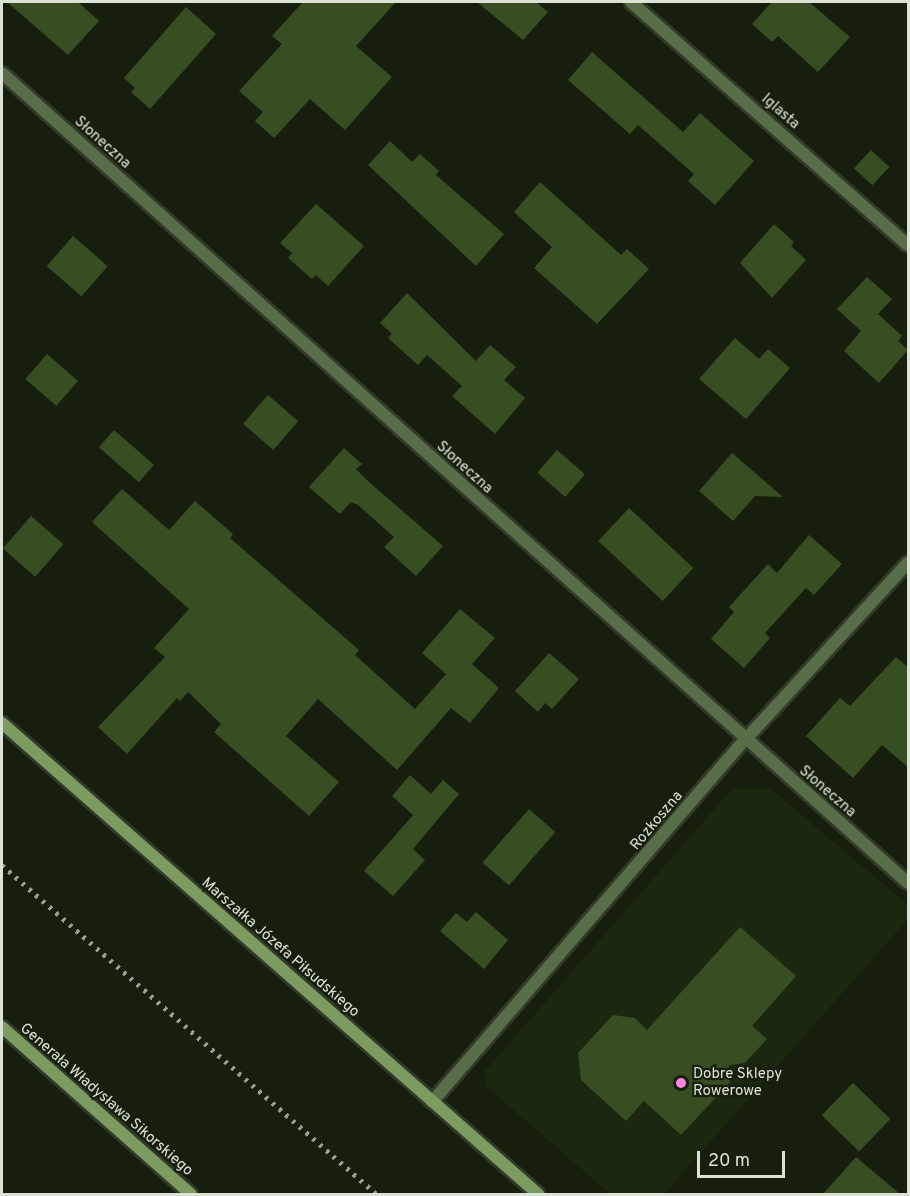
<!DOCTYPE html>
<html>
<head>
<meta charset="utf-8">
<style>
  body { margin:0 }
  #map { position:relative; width:910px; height:1196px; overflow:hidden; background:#161f0d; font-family:Overpass,sans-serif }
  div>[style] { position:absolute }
  .built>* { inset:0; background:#1b270e }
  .building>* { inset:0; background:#384e22; transform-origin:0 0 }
  .roads { filter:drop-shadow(2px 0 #323a29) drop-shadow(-2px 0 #323a29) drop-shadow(0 2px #323a29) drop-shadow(0 -2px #323a29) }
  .minor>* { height:12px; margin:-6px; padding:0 6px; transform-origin:6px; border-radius:6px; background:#596d48 }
  .secondary>* { height:12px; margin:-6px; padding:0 6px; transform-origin:6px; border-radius:6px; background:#7c9b60 }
  .rail>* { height:4.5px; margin-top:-2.25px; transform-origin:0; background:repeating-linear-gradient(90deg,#989f91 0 3px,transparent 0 9px) }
  .dots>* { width:16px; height:16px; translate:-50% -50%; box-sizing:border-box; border:3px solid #161f0d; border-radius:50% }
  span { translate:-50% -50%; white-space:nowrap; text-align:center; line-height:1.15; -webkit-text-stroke:4.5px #161f0d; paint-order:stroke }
  .street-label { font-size:15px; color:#dbe2d6 }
  .poi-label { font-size:15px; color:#dbe2d6 }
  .left { translate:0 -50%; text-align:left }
  .frame { position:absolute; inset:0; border:3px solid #dbe2d6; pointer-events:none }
  .scale { position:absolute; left:697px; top:1151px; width:88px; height:27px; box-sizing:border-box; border:3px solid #dbe2d6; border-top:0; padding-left:8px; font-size:18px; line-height:21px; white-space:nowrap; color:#dbe2d6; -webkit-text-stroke:4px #161f0d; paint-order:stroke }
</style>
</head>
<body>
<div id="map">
  <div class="built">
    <div style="clip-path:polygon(732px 789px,771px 789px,908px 905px,908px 919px,664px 1194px,610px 1194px,486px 1086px,485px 1071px)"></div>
  </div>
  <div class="building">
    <div style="clip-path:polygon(7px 2px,78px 2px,99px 21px,68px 55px)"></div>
    <div style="clip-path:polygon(303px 2px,396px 2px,356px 46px,392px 77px,345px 130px,310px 99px,274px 138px,255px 121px,263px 112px,239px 91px,282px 44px,272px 36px)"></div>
    <div style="clip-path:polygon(477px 2px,536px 2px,548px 12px,523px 40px)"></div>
    <div style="clip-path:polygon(772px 2px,809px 2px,850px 37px,818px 72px,778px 36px,772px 42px,752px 24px)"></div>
    <div style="clip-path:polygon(186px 7px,216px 34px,150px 109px,131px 92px,135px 88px,124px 78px)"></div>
    <div style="clip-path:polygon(592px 52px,683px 132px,700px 113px,754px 161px,715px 205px,688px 181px,694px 174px,638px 125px,630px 134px,568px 80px)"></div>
    <div style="clip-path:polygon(390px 141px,412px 162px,420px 154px,439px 171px,436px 175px,504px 234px,476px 266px,368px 165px)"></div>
    <div style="left:871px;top:150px;width:25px;height:25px;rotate:43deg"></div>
    <div style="clip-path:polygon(540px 182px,621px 255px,627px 249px,649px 269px,597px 324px,534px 268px,552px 247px,514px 212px)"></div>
    <div style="clip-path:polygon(316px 204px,364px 246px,328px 286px,316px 275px,312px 279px,288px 258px,292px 253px,280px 243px)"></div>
    <div style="clip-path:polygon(774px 224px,794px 242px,791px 246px,806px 260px,772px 298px,740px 263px)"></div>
    <div style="left:73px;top:236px;width:46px;height:40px;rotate:41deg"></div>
    <div style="clip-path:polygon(867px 277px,892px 299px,878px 314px,902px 336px,898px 341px,908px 350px,879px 383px,844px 351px,861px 331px,837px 309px)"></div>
    <div style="clip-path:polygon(407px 293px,476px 361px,490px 345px,516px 367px,504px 380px,525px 398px,495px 434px,452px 396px,462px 386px,427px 355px,418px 365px,388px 338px,392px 334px,380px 323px)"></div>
    <div style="clip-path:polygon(735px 338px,759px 359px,768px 349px,790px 368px,746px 419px,699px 379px)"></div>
    <div style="left:47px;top:354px;width:41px;height:33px;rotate:41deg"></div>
    <div style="left:268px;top:395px;width:40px;height:38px;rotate:41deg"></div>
    <div style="left:114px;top:430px;width:53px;height:23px;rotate:41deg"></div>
    <div style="clip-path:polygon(344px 448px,362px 464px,356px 469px,369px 482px,443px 546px,416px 576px,384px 547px,394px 537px,358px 505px,351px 502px,340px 514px,309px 487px)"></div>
    <div style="left:557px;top:450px;width:37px;height:30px;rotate:41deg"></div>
    <div style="clip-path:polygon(732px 453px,783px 497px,755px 496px,733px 521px,699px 491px)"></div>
    <div style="clip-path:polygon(122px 489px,169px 530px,195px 501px,233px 534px,230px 538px,359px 650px,355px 655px,415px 709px,446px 674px,422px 653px,460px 609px,495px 638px,472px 664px,499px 688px,470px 723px,451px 708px,397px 770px,318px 699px,286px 736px,339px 782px,309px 816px,214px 732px,221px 724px,188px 692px,180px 701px,177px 698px,127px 754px,98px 727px,165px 657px,154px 648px,189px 609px,92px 522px)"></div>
    <div style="left:629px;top:508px;width:88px;height:45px;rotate:43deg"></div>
    <div style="left:31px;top:516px;width:43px;height:43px;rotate:41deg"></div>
    <div style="clip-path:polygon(809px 535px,842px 564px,814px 595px,806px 588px,765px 633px,770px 638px,744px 668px,711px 639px,734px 612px,729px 607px,768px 564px,777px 573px)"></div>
    <div style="clip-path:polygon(549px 653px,579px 679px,552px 709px,545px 703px,538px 712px,515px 691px)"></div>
    <div style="clip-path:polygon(896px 657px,909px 668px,909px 768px,882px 745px,853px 778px,806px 736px,840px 698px,850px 706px)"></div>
    <div style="clip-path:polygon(410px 775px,431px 794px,443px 780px,459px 794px,413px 849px,425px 860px,393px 896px,364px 871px,413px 815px,392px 796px)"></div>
    <div style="left:529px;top:809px;width:35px;height:71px;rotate:41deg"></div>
    <div style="clip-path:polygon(476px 912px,508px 940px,484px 969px,440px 931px,456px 913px,467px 922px)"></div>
    <div style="clip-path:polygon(740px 927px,796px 976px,752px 1026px,767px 1039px,745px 1063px,729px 1065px,730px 1082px,681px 1135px,644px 1101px,626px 1121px,581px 1080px,578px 1053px,613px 1015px,635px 1018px,647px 1030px)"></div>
    <div style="left:853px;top:1083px;width:52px;height:45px;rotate:44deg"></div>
    <div style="clip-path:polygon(856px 1157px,900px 1194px,823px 1194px)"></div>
  </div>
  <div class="roads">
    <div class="minor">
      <div style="left:631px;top:2px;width:368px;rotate:41.3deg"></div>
      <div style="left:2px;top:73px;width:1215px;rotate:41.8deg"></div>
      <div style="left:432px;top:1102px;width:479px;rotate:-49.2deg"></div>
      <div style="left:745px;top:740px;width:241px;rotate:-47.4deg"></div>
    </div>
    <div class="secondary">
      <div style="left:2px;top:723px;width:714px;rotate:41.31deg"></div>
      <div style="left:2px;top:1027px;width:252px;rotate:41.5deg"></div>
    </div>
  </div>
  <div class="rail">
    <div style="left:2px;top:865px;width:498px;rotate:41.3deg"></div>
  </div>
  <div class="dots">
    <div style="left:681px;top:1083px;background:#fe86e1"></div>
  </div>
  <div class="street-label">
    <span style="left:780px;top:112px;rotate:41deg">Iglasta</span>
    <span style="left:102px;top:143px;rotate:42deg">Słoneczna</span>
    <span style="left:464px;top:468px;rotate:42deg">Słoneczna</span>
    <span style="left:827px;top:792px;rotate:41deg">Słoneczna</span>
    <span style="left:657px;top:821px;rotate:-50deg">Rozkoszna</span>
    <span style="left:280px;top:948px;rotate:41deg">Marszałka Józefa Piłsudskiego</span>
    <span style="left:106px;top:1100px;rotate:41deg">Generała Władysława Sikorskiego</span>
  </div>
  <div class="poi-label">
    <span class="left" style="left:693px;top:1083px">Dobre Sklepy<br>Rowerowe</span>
  </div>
  <div class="frame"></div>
  <div class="scale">20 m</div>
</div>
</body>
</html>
